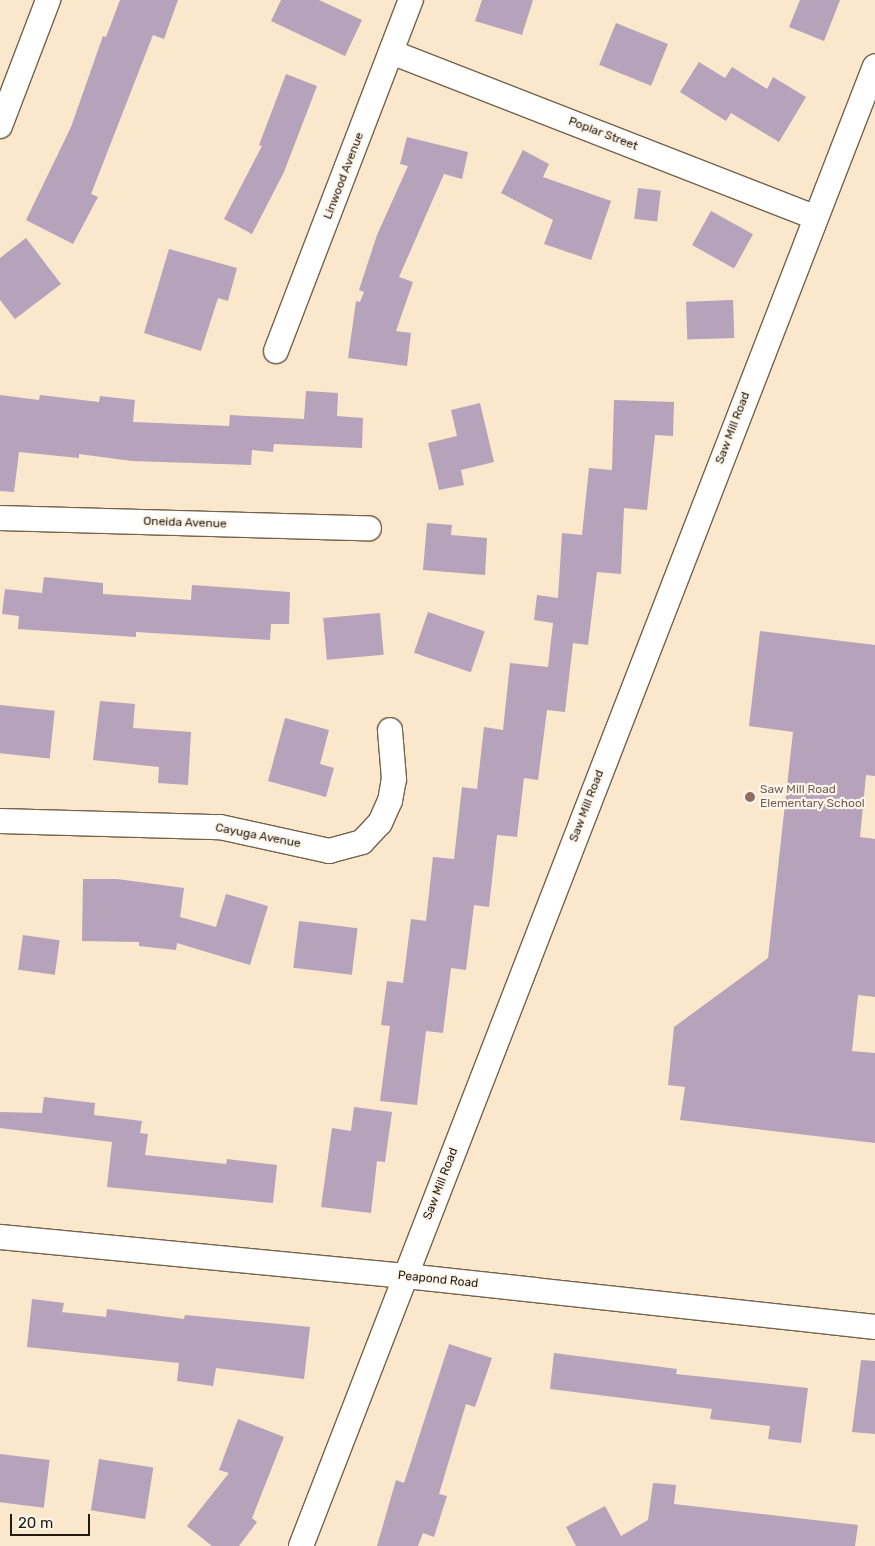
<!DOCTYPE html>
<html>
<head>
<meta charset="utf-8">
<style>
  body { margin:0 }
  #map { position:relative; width:875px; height:1546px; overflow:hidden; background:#fbe7cc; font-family:Rubik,sans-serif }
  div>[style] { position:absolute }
  .building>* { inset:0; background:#b6a2bb; transform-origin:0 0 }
  .roads { filter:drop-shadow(1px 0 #74634c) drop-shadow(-1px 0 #74634c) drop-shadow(0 1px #74634c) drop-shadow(0 -1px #74634c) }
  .minor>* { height:24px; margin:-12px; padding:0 12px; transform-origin:12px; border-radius:12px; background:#fff }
  .dots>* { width:14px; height:14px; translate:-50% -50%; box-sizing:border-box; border:2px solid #fef6eb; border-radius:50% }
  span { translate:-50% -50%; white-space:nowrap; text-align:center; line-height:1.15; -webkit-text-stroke:4.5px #fef6eb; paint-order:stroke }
  .street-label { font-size:12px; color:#221b11 }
  .education-label { font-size:12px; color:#785e54 }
  .left { translate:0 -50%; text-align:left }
  .scale { position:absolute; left:10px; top:1514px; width:80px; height:22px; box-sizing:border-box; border:2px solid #221b11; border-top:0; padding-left:6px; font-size:15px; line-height:18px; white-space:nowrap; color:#221b11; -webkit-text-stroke:4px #fef6eb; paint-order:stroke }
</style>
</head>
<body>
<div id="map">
  <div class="building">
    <div style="clip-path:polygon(120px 0,178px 0,164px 39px,153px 35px,91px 194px,98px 197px,73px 244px,26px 220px,71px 127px,103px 36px,106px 37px)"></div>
    <div style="clip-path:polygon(281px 0,319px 0,362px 20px,345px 56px,271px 21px)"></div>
    <div style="clip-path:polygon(482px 0,533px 0,522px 35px,475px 21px)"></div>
    <div style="clip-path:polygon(800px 0,840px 0,824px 41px,789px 27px)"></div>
    <div style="left:616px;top:23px;width:56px;height:45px;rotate:22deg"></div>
    <div style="clip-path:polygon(699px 62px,725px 78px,732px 67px,767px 89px,773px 77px,806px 97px,779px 142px,731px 113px,726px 121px,680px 92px)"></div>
    <div style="clip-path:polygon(286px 74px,317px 86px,284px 172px,252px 234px,224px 219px,262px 146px,259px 145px)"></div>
    <div style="clip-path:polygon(407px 137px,468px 152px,462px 179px,444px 174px,399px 277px,413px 282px,396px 331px,411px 333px,407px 366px,348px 358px,356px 301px,360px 302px,364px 292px,359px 290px,377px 235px,408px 166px,400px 164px)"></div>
    <div style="clip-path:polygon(523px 150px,549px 164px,543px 177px,611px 201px,591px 260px,544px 244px,553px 220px,501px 193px)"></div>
    <div style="left:638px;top:188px;width:23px;height:31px;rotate:7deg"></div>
    <div style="left:711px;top:211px;width:48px;height:39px;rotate:29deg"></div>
    <div style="clip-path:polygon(26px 238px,61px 284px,15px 319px,0 300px,0 258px)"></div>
    <div style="clip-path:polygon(169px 249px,237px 268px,228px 301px,218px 298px,201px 351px,144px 333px)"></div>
    <div style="left:733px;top:300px;width:38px;height:47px;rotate:88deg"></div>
    <div style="clip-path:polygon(306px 391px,338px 393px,337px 416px,363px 418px,362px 448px,274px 444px,273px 452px,252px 450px,251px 465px,132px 461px,79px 454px,79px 458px,19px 452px,14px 492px,0 491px,0 395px,39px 400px,40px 395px,99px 402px,100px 396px,135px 400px,133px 422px,229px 426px,230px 415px,304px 419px)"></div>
    <div style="clip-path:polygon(614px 400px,674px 402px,673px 436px,655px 435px,647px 510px,624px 508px,621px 574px,597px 572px,588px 645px,573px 643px,565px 712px,547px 710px,538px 780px,524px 778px,517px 837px,497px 835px,489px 907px,474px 905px,466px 970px,451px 968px,443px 1033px,426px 1031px,417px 1105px,380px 1101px,390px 1026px,381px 1025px,387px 981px,403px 983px,411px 919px,426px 921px,433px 857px,454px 859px,462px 787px,477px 789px,484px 727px,503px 730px,510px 663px,548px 667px,553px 623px,534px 620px,537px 595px,558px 598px,562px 533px,582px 535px,589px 468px,612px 470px)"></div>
    <div style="clip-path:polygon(480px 403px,494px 462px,461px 470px,464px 485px,439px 490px,428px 443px,457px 436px,451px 410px)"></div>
    <div style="clip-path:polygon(427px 523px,452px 525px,451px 535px,487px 538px,485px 575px,423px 570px)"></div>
    <div style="clip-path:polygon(44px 577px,103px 583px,103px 594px,191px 600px,192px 585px,290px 592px,289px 624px,271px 624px,270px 640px,136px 632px,136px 637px,18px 629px,19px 616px,2px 614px,5px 589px,42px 593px)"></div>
    <div style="left:428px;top:612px;width:60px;height:43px;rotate:19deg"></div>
    <div style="left:380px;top:613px;width:42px;height:57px;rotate:85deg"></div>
    <div style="clip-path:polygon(760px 631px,875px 645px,875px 776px,866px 775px,860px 837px,875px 839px,875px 997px,858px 995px,852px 1051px,875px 1053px,875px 1143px,680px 1120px,685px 1087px,668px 1085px,674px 1027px,768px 958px,793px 732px,749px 726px)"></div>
    <div style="clip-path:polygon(100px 701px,135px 704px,133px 728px,191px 732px,188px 785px,158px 783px,159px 767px,93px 760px)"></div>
    <div style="left:0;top:705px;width:55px;height:48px;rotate:6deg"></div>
    <div style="clip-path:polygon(285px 718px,329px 730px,320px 764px,334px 768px,326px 797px,268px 781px)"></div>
    <div style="clip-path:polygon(83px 879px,117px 879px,184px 888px,180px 917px,216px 927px,226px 894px,268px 906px,250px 965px,177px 943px,176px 950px,139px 946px,139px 942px,82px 941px)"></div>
    <div style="left:299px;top:921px;width:59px;height:47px;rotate:7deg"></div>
    <div style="left:23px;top:935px;width:37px;height:35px;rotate:8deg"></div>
    <div style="clip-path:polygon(44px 1097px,95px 1103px,94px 1115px,142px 1121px,140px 1133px,148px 1134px,145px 1155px,226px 1164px,227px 1159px,277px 1165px,273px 1203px,107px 1187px,112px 1142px,0 1128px,0 1112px,42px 1113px)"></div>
    <div style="clip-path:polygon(354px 1107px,392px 1112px,385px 1162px,377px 1161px,371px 1213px,321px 1207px,332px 1128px,351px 1131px)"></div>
    <div style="clip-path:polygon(32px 1299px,64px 1303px,62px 1312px,106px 1317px,107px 1309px,184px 1319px,185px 1315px,310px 1327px,304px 1379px,216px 1368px,213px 1386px,177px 1381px,179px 1363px,27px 1347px)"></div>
    <div style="clip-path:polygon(449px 1344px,492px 1358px,475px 1407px,466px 1404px,439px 1494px,447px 1496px,434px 1537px,423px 1533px,418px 1546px,377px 1546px,396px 1480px,404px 1483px)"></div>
    <div style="clip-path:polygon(554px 1353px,677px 1369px,676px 1374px,808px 1388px,801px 1443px,768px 1439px,770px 1426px,710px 1419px,712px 1409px,550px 1389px)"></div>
    <div style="clip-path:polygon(861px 1360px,875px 1361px,875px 1434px,852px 1432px)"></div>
    <div style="clip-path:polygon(238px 1419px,284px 1437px,252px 1518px,257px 1522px,239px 1546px,212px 1546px,187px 1526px,229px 1473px,219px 1470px)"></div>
    <div style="left:0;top:1454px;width:50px;height:48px;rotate:7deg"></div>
    <div style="left:99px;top:1459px;width:55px;height:52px;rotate:9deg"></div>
    <div style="clip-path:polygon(653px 1483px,676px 1485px,674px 1504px,858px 1525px,855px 1546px,576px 1546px,566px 1527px,605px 1506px,621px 1536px,648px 1520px)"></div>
  </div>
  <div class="roads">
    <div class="minor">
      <div style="left:391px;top:52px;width:455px;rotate:21.3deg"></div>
      <div style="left:0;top:126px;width:135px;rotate:-69.1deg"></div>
      <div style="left:276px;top:351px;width:376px;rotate:-69deg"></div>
      <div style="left:0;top:518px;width:369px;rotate:1.6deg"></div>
      <div style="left:0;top:821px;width:220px;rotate:1.6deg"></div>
      <div style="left:220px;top:827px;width:112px;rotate:12.4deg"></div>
      <div style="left:329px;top:851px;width:34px;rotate:-15deg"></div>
      <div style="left:362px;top:842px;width:26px;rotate:-47deg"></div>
      <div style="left:380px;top:823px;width:24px;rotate:-66deg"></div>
      <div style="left:390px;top:801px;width:22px;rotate:-80deg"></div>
      <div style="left:394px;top:779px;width:49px;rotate:-94.7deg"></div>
      <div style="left:0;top:1237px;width:408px;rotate:5.5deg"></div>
      <div style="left:406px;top:1276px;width:472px;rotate:6.2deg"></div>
      <div style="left:301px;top:1546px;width:1587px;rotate:-68.8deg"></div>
    </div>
  </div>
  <div class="dots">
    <div style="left:750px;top:797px;background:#8d6e63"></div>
  </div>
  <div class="street-label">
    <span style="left:603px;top:134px;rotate:21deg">Poplar Street</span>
    <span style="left:344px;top:176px;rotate:-69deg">Linwood Avenue</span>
    <span style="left:733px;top:428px;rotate:-69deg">Saw Mill Road</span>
    <span style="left:185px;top:523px;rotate:2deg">Oneida Avenue</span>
    <span style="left:587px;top:806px;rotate:-69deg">Saw Mill Road</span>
    <span style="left:258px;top:836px;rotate:11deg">Cayuga Avenue</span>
    <span style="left:441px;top:1184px;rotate:-69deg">Saw Mill Road</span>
    <span style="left:438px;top:1280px;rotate:6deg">Peapond Road</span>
  </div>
  <div class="education-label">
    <span class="left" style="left:760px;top:797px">Saw Mill Road<br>Elementary School</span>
  </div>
  <div class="scale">20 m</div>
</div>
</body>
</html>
